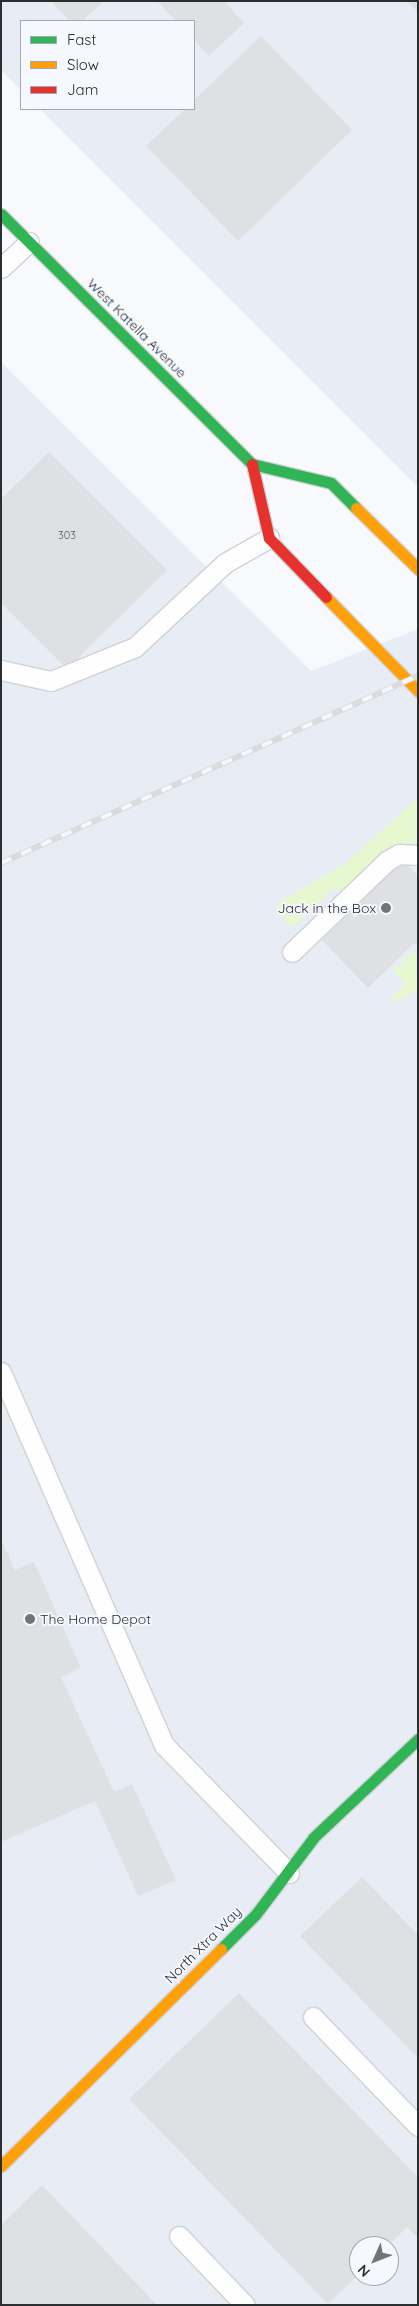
<!DOCTYPE html>
<html>
<head>
<meta charset="utf-8">
<style>
  body { margin:0 }
  #map { position:relative; width:419px; height:2306px; overflow:hidden; background:#f7f9fc; font-family:Quicksand,sans-serif }
  div>[style] { position:absolute }
  .built>* { inset:0; background:#e7ecf5 }
  .green>* { inset:0; background:#e6f8cf }
  .building>* { inset:0; background:#dfe0e3 }
  .roads { filter:drop-shadow(1px 0 #d0d2d4) drop-shadow(-1px 0 #d0d2d4) drop-shadow(0 1px #d0d2d4) drop-shadow(0 -1px #d0d2d4) }
  .lane>* { height:19px; margin:-9.5px; padding:0 9.5px; transform-origin:9.5px; border-radius:9.5px; background:#fefeff }
  .fast>* { height:11px; margin:-5.5px; padding:0 5.5px; transform-origin:5.5px; border-radius:5.5px; background:#30b455 }
  .slow>* { height:11px; margin:-5.5px; padding:0 5.5px; transform-origin:5.5px; border-radius:5.5px; background:#ff9f0a }
  .jam>* { height:11px; margin:-5.5px; padding:0 5.5px; transform-origin:5.5px; border-radius:5.5px; background:#e5322d }
  .rail>* { height:5.5px; margin-top:-2.75px; transform-origin:0; background:repeating-linear-gradient(90deg,#f5f8fe 0 11px,#dbdbdd 0 22px); box-sizing:border-box; border-block:1px solid #dbdbdd }
  .dots>* { width:14px; height:14px; translate:-50% -50%; box-sizing:border-box; border:2px solid #f5f8fe; border-radius:50% }
  span { translate:-50% -50%; white-space:nowrap; text-align:center; line-height:1.15; -webkit-text-stroke:4px #f5f8fe; paint-order:stroke }
  .number-label { font-size:11px; color:#5a5c5e }
  .number-label span { -webkit-text-stroke-width:0 }
  .street-label { font-size:14px; color:#2b2d2f }
  .poi-label { font-size:14px; color:#2b2d2f }
  .right { translate:-100% -50%; text-align:right }
  .left { translate:0 -50%; text-align:left }
  .frame { position:absolute; inset:0; border:2px solid #2b2d2f; pointer-events:none }
  .legend { position:absolute; left:20px; top:20px; width:175px; height:90px; box-sizing:border-box; background:#f5f8fe; border:1px solid #a4a7ab; margin:0; padding:6px 9px; list-style:none; font-size:15px; color:#2b2d2f }
  .legend li { display:flex; align-items:center; gap:10px; height:25px }
  .legend b { width:25px; border:1px solid #a4a7ab }
  .north { position:absolute; left:349px; top:2236px; width:50px; height:50px; box-sizing:border-box; background:#f5f8fe; border:1px solid #a4a7ab; border-radius:50%; rotate:226deg; font-size:14px; font-weight:700; line-height:20px; text-align:center; color:#2b2d2f }
  .north::after { content:''; display:block; margin:auto; width:18px; height:22px; background:#727477; clip-path:polygon(50% 0,100% 100%,50% 72%,0 100%) }
</style>
</head>
<body>
<div id="map">
  <div class="built">
    <div style="clip-path:polygon(1px 1px,418px 1px,418px 487px,40px 109px,194px 109px,194px 21px,21px 21px,21px 90px,1px 70px)"></div>
    <div style="clip-path:polygon(evenodd,1px 362px,311px 671px,418px 629px,418px 2305px,1px 2305px,1px 362px,359px 2246px,389px 2246px,389px 2276px,359px 2276px,359px 2246px)"></div>
  </div>
  <div class="green">
    <div style="clip-path:polygon(418px 798px,418px 841px,398px 845px,350px 888px,333px 889px,293px 927px,277px 912px,277px 903px,345px 864px)"></div>
    <div style="clip-path:polygon(415px 949px,418px 991px,394px 1002px,391px 999px,406px 984px,393px 971px)"></div>
  </div>
  <div class="building">
    <div style="clip-path:polygon(51px 1px,104px 1px,82px 21px,70px 21px)"></div>
    <div style="clip-path:polygon(157px 1px,224px 1px,244px 23px,209px 56px,194px 40px,194px 21px,176px 21px)"></div>
    <div style="clip-path:polygon(407px 1px,418px 1px,418px 12px)"></div>
    <div style="clip-path:polygon(261px 36px,352px 130px,238px 241px,146px 146px,185px 109px,194px 109px,194px 100px)"></div>
    <div style="clip-path:polygon(49px 452px,167px 570px,67px 669px,1px 603px,1px 499px)"></div>
    <div style="clip-path:polygon(403px 860px,418px 876px,418px 946px,414px 943px,368px 988px,322px 940px)"></div>
    <div style="clip-path:polygon(1px 1539px,15px 1570px,34px 1562px,81px 1668px,61px 1677px,114px 1792px,132px 1784px,176px 1880px,138px 1896px,95px 1801px,1px 1842px)"></div>
    <div style="clip-path:polygon(362px 1877px,418px 1935px,418px 2058px,300px 1936px)"></div>
    <div style="clip-path:polygon(239px 1993px,418px 2177px,418px 2238px,407px 2227px,388px 2246px,359px 2246px,359px 2274px,328px 2304px,129px 2099px)"></div>
    <div style="clip-path:polygon(42px 2185px,157px 2305px,1px 2305px,1px 2225px)"></div>
  </div>
  <div class="roads">
    <div class="lane">
      <div style="left:1px;top:268px;width:38px;rotate:-43deg"></div>
      <div style="left:1px;top:670px;width:51px;rotate:12.4deg"></div>
      <div style="left:51px;top:681px;width:91px;rotate:-22deg"></div>
      <div style="left:135px;top:647px;width:123px;rotate:-43deg"></div>
      <div style="left:225px;top:563px;width:51px;rotate:-29.6deg"></div>
      <div style="left:292px;top:952px;width:133px;rotate:-43.8deg"></div>
      <div style="left:388px;top:860px;width:13px;rotate:-29deg"></div>
      <div style="left:399px;top:854px;width:19px;rotate:3deg"></div>
      <div style="left:1px;top:1372px;width:407px;rotate:66.4deg"></div>
      <div style="left:164px;top:1745px;width:179px;rotate:45.7deg"></div>
      <div style="left:313px;top:2017px;width:151px;rotate:46.1deg"></div>
      <div style="left:179px;top:2236px;width:95px;rotate:46.3deg"></div>
    </div>
    <div class="fast">
      <div style="left:1px;top:214px;width:354px;rotate:44.9deg"></div>
      <div style="left:252px;top:464px;width:81px;rotate:13.5deg"></div>
      <div style="left:331px;top:483px;width:35px;rotate:45deg"></div>
      <div style="left:221px;top:1949px;width:49px;rotate:-45deg"></div>
      <div style="left:256px;top:1914px;width:96px;rotate:-53deg"></div>
      <div style="left:314px;top:1837px;width:143px;rotate:-43.3deg"></div>
    </div>
    <div class="slow">
      <div style="left:356px;top:508px;width:87px;rotate:44.5deg"></div>
      <div style="left:326px;top:597px;width:132px;rotate:45.6deg"></div>
      <div style="left:1px;top:2166px;width:309px;rotate:-44.6deg"></div>
    </div>
    <div class="jam">
      <div style="left:252px;top:464px;width:76px;rotate:77.1deg"></div>
      <div style="left:269px;top:538px;width:82px;rotate:46deg"></div>
    </div>
  </div>
  <div class="rail">
    <div style="left:1px;top:863px;width:457px;rotate:-24.2deg"></div>
  </div>
  <div class="dots">
    <div style="left:386px;top:908px;background:#727477"></div>
    <div style="left:30px;top:1619px;background:#727477"></div>
  </div>
  <div class="number-label">
    <span style="left:67px;top:535px">303</span>
  </div>
  <div class="street-label">
    <span style="left:137px;top:328px;rotate:45deg">West Katella Avenue</span>
    <span style="left:203px;top:1945px;rotate:-45deg">North Xtra Way</span>
  </div>
  <div class="poi-label">
    <span class="right" style="left:376px;top:908px">Jack in the Box</span>
    <span class="left" style="left:40px;top:1619px">The Home Depot</span>
  </div>
  <div class="frame"></div>
  <ul class="legend">
  <li><b style="height:6px;background:#30b455"></b>Fast</li>
  <li><b style="height:6px;background:#ff9f0a"></b>Slow</li>
  <li><b style="height:6px;background:#e5322d"></b>Jam</li>
  </ul>
  <div class="north">N</div>
</div>
</body>
</html>
